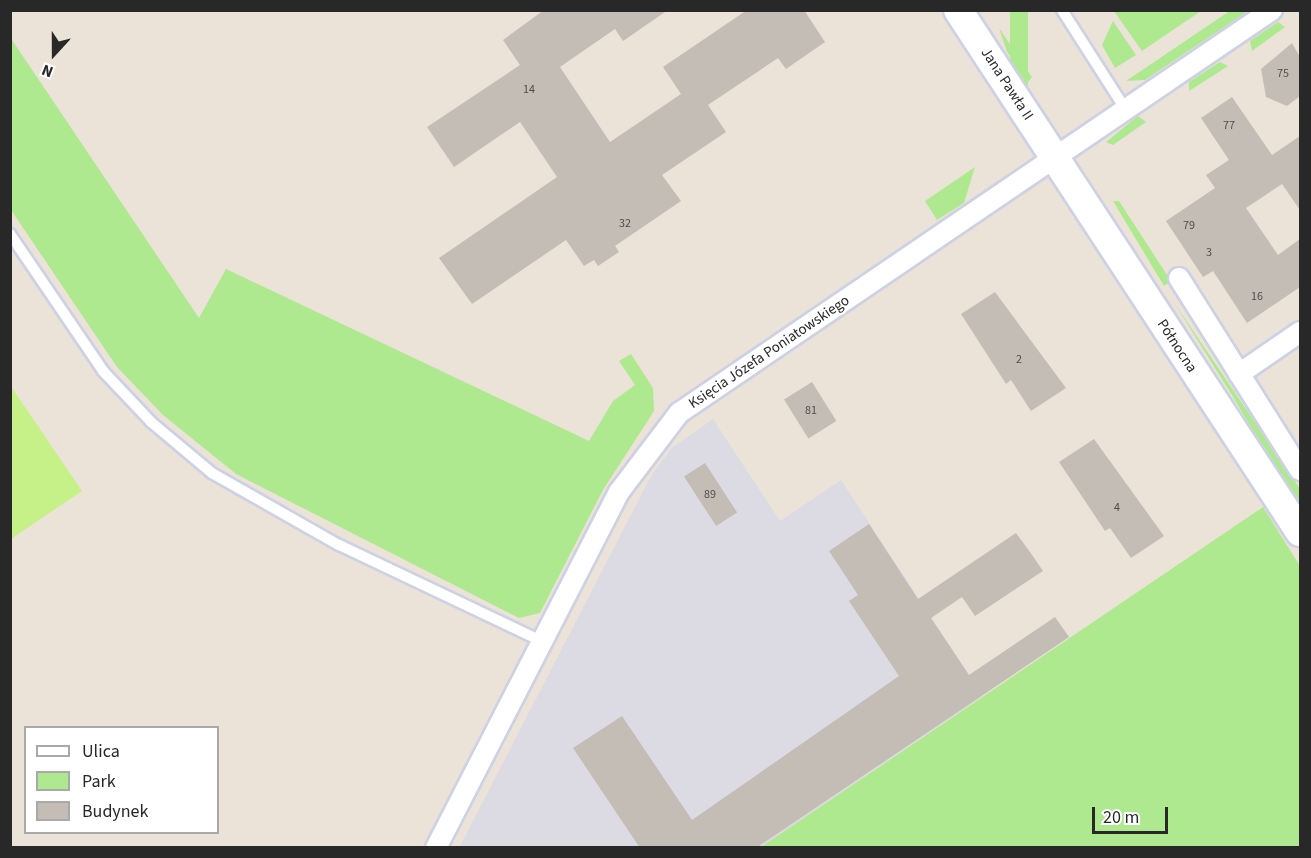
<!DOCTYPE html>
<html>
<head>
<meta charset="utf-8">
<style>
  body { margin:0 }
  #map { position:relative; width:1311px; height:858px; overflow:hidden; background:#ece3d8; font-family:"Source Sans 3",sans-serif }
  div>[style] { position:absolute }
  .industrial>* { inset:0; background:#dcdae3 }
  .green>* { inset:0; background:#aee88f; transform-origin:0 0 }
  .pitch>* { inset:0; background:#c6f189 }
  .building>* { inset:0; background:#c3bdb5; transform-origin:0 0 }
  .roads { filter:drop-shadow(2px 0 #cdd1e3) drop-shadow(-2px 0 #cdd1e3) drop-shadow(0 2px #cdd1e3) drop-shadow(0 -2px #cdd1e3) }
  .service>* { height:10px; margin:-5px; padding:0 5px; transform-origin:5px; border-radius:5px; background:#fff }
  .minor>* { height:20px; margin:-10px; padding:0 10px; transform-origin:10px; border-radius:10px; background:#fff }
  .secondary>* { height:28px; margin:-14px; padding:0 14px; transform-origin:14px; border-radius:14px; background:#fff }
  span { translate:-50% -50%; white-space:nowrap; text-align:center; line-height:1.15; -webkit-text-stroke:5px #fff; paint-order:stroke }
  .number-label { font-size:12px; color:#4f4d4b }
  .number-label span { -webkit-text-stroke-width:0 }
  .street-label { font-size:15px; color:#282828 }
  .frame { position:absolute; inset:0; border:12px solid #282828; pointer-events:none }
  .legend { position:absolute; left:24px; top:726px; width:195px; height:108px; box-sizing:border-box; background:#fff; border:2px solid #a9a9a9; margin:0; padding:8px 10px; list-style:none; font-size:18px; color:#282828 }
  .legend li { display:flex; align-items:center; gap:12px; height:30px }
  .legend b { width:30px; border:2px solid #a9a9a9 }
  .north { position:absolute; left:24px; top:24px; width:60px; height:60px; -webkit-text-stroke:4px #fff; paint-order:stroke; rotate:201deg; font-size:16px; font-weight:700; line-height:24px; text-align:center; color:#282828 }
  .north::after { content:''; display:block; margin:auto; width:21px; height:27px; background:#282828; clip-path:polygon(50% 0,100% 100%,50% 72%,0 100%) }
  .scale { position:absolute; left:1092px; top:807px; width:76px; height:27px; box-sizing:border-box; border:3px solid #282828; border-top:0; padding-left:8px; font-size:18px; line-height:21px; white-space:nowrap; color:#282828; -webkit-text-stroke:4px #fff; paint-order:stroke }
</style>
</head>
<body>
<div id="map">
  <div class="industrial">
    <div style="clip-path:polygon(713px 419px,780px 521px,841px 480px,983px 696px,761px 847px,459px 848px,652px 474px,672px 448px)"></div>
  </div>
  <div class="green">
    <div style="clip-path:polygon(1231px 10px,1248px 11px,1145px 80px,1126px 81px)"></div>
    <div style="left:1010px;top:11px;width:18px;height:106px"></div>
    <div style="clip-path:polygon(1114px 11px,1201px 11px,1142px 51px)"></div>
    <div style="clip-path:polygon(1113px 21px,1136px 55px,1115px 68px,1102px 45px)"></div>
    <div style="clip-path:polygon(1278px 22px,1285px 27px,1252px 51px,1250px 41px)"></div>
    <div style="clip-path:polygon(999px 28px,1032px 77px,1028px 82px,1007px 52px)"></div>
    <div style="clip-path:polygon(10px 37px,199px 318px,226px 269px,589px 441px,613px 401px,635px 385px,619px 361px,631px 354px,653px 388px,654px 411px,603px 490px,540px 613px,519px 618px,236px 474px,163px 415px,117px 367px,11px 210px)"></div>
    <div style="clip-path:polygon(1220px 62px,1228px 66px,1189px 91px,1189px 82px)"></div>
    <div style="clip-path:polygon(1138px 116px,1146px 122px,1113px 145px,1106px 142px)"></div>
    <div style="clip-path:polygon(975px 167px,964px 203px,937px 220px,925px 201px)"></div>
    <div style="clip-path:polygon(1113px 201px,1119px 201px,1171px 281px,1164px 286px)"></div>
    <div style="clip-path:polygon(1173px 301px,1300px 489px,1300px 512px,1235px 400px)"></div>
    <div style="clip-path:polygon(1263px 507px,1300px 566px,1300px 847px,761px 847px)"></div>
  </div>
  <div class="pitch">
    <div style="clip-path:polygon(10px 385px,82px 491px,11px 539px,10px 539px)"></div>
  </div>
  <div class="building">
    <div style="clip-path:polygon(544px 10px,668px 10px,623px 41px,615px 29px,560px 67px,610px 142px,681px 94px,663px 67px,747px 10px,804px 10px,825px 42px,786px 69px,778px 58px,708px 105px,726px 132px,662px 175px,681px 201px,615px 246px,619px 252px,598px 266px,594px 260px,584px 266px,566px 240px,472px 304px,439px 258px,557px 177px,520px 122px,454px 167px,427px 127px,520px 65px,503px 40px)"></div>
    <div style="clip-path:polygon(1292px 43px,1300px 57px,1300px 96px,1287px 106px,1266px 97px,1261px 69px)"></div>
    <div style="clip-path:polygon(1232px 97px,1272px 155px,1300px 136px,1300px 210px,1282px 184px,1246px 208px,1278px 255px,1300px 239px,1300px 287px,1247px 323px,1213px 271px,1203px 277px,1166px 221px,1215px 188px,1206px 175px,1229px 160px,1201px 118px)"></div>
    <div style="clip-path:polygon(995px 292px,1066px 388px,1031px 411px,1011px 380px,1006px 384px,961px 314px)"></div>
    <div style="left:812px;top:382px;width:46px;height:33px;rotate:58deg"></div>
    <div style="clip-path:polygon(1094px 439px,1164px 536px,1131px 558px,1110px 528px,1105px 531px,1059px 462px)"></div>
    <div style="left:705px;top:463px;width:59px;height:25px;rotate:57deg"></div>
    <div style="clip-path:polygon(869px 524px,918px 599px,1016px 533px,1030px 552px,1043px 571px,975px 616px,962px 597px,931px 618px,969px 675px,1055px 617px,1069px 637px,756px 848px,640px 848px,573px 748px,622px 716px,692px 820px,899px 676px,849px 601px,858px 595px,829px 551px)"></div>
  </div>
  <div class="roads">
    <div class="service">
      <div style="left:1062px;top:10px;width:119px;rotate:57.4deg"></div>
      <div style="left:10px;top:234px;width:166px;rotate:55.8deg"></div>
      <div style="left:103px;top:371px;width:70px;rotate:46.7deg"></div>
      <div style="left:151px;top:422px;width:80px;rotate:39.9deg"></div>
      <div style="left:212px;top:473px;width:146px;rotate:29.6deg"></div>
      <div style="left:339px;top:545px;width:226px;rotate:25.4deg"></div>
    </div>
    <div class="minor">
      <div style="left:1179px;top:278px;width:227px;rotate:57.8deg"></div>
      <div style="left:1239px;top:374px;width:74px;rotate:-34.5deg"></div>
      <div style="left:436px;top:848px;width:400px;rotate:-62.8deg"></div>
      <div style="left:619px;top:492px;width:99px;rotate:-52.8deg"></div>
      <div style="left:679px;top:413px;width:717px;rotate:-34.2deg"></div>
    </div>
    <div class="secondary">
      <div style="left:958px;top:10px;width:624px;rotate:56.77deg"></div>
    </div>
  </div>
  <div class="number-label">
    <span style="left:1283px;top:74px">75</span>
    <span style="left:529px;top:90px">14</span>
    <span style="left:1229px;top:126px">77</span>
    <span style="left:625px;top:224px">32</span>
    <span style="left:1189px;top:226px">79</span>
    <span style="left:1209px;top:253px">3</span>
    <span style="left:1257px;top:297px">16</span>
    <span style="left:1019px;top:360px">2</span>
    <span style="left:811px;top:411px">81</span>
    <span style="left:710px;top:495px">89</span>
    <span style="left:1117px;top:508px">4</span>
  </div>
  <div class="street-label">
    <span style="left:1007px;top:84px;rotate:57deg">Jana Pawła II</span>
    <span style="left:1177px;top:346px;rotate:57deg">Północna</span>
    <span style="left:769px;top:352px;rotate:-34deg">Księcia Józefa Poniatowskiego</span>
  </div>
  <div class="frame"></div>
  <ul class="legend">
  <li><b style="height:8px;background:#fff"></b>Ulica</li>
  <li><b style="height:16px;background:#aee88f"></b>Park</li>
  <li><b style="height:16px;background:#c3bdb5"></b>Budynek</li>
  </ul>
  <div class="north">N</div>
  <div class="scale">20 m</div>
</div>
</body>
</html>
